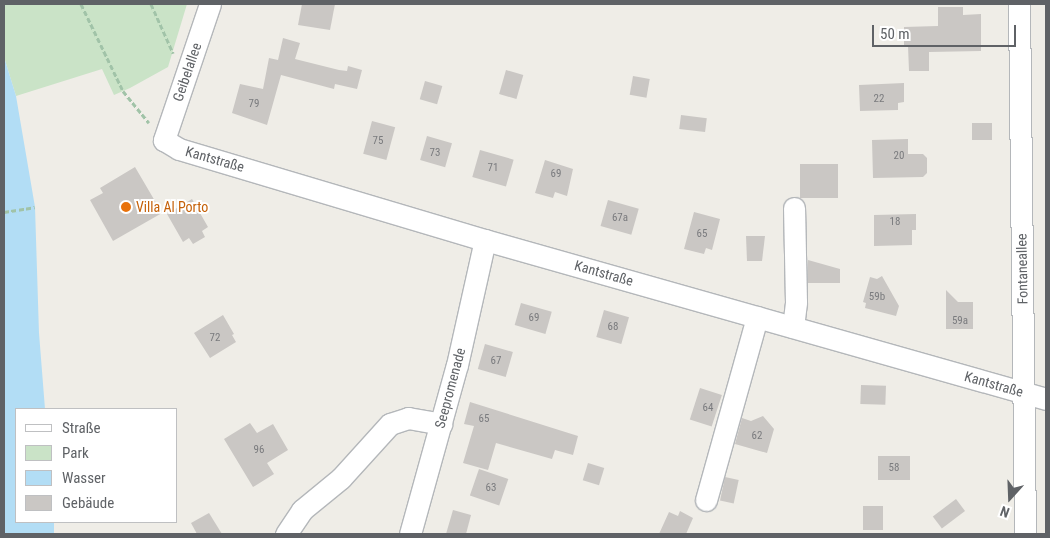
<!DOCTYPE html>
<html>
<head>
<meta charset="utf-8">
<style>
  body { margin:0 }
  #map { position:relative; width:1050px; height:538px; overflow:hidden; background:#efede7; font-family:"Roboto Condensed",sans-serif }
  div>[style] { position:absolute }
  .green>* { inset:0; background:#cae3c7 }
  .water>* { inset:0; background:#b2ddf5 }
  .building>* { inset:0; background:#cac7c4; transform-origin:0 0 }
  .path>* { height:3px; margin-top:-1.5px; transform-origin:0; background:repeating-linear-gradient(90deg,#a1c3a8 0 5px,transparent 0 7.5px) }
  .roads { filter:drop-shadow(1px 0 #b4b7ba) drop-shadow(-1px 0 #b4b7ba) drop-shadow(0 1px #b4b7ba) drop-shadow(0 -1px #b4b7ba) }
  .minor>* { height:21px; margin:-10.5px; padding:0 10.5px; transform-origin:10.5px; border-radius:10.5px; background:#fff }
  .dots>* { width:14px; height:14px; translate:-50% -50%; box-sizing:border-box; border:2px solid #fff; border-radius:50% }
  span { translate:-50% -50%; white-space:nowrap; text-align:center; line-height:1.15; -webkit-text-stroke:4px #fff; paint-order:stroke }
  .number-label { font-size:11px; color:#7a7b7e }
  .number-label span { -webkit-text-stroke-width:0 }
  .street-label { font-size:14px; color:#5f6266 }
  .food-label { font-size:14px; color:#c56008 }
  .left { translate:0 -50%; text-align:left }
  .frame { position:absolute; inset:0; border:5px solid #5f6266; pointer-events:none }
  .legend { position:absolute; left:15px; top:408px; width:162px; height:115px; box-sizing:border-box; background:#fff; border:1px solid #bfc0c2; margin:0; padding:6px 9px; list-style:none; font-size:15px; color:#5f6266 }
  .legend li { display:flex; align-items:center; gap:10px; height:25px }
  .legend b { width:25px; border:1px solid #bfc0c2 }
  .north { position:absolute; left:985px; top:473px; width:50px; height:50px; -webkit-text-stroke:4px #fff; paint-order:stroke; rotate:200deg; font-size:14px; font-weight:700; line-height:20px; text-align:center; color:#5f6266 }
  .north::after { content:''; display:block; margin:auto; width:18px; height:22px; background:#5f6266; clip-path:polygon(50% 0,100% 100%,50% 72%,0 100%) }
  .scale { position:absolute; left:872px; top:25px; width:144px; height:22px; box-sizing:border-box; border:2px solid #5f6266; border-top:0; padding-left:6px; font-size:15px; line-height:18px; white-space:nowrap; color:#5f6266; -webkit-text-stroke:4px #fff; paint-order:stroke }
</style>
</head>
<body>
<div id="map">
  <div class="green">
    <div style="clip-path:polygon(4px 4px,187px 4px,168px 67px,130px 88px,114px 95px,102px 69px,16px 96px,4px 57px)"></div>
  </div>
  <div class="water">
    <div style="clip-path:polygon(4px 57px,16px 96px,35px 207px,39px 333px,45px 409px,16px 409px,16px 522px,54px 522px,54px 534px,4px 534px)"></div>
  </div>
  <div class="building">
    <div style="clip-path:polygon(302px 4px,335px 4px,330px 30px,298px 25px)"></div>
    <div style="clip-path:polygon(938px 7px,963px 7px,963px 15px,981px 14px,981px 51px,929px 52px,929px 71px,909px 71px,908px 46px,904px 46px,904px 27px,938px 26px)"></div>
    <div style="clip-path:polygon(283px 38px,300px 43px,295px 59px,339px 70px,347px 71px,348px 66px,362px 70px,357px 89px,335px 84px,334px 89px,281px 75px,267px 125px,232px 113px,240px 84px,263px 89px,269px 58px,278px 60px)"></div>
    <div style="left:506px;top:70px;width:18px;height:25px;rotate:16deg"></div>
    <div style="left:633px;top:76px;width:17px;height:19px;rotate:10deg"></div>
    <div style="left:425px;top:81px;width:18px;height:19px;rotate:16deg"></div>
    <div style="clip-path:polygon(904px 83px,904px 102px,898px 103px,898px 110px,860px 111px,859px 85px)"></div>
    <div style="left:681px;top:115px;width:26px;height:14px;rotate:7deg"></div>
    <div style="left:372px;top:121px;width:24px;height:34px;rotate:15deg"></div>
    <div style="left:992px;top:123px;width:17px;height:20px;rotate:90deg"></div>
    <div style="left:427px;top:136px;width:26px;height:25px;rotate:16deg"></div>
    <div style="clip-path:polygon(908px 139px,908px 154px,923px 154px,927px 158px,927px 173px,923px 177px,873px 178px,872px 140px)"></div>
    <div style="left:480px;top:150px;width:35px;height:28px;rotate:16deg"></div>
    <div style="clip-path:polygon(545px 160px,573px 169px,567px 196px,555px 192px,553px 198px,535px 193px)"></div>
    <div style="left:800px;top:164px;width:38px;height:34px"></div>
    <div style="clip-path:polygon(135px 167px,162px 213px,113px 241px,90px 200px,103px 193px,100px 188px)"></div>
    <div style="clip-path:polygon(192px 199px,208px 227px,202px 231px,205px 237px,193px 244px,189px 238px,183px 242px,167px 214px)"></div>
    <div style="left:608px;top:200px;width:32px;height:27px;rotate:16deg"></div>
    <div style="clip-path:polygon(694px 212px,720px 219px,712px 250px,706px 248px,704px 254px,684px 249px)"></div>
    <div style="clip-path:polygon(916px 214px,916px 230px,912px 230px,912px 245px,874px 246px,874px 215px)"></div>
    <div style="clip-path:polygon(746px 236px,765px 236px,762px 261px,747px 261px)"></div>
    <div style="clip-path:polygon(808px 260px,840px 269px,840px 283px,808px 283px)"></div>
    <div style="clip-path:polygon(882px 276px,899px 306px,896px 316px,865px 308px,866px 303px,863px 302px,870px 277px,877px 279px)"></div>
    <div style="clip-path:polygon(946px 290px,958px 302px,973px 302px,973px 329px,946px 329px)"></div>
    <div style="left:521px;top:303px;width:32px;height:23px;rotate:16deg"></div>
    <div style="left:604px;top:310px;width:26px;height:28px;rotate:16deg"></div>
    <div style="clip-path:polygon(223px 315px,234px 334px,232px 335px,236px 342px,210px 358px,194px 333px)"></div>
    <div style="left:485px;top:344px;width:29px;height:26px;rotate:16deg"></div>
    <div style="left:861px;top:385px;width:25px;height:19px;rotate:2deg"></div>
    <div style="left:700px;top:388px;width:23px;height:33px;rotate:18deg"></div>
    <div style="clip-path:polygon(470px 402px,578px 436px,573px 455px,555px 450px,552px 459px,496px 443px,488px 470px,463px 463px,474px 426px,464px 424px)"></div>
    <div style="clip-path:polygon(763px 416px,774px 429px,767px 453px,735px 444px,742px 418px,751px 421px)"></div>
    <div style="clip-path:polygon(250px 423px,257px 433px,273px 424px,288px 450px,267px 463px,274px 474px,253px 487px,224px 439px)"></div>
    <div style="left:878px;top:456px;width:32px;height:24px"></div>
    <div style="left:588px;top:463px;width:17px;height:18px;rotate:17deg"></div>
    <div style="left:479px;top:469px;width:31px;height:28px;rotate:19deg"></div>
    <div style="left:725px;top:477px;width:14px;height:24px;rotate:12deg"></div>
    <div style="left:956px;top:499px;width:15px;height:29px;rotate:53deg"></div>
    <div style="left:863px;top:506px;width:20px;height:24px"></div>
    <div style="clip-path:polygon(453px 510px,471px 515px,466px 534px,446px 534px)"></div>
    <div style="clip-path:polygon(680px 511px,693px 518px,686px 534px,659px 534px,669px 512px,678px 516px)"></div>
    <div style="clip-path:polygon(209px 513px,222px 534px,197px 534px,191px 523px)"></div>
  </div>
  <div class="path">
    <div style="left:81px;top:4px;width:97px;rotate:64.2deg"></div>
    <div style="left:123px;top:91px;width:41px;rotate:50.9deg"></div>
    <div style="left:151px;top:4px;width:54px;rotate:65.8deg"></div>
    <div style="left:4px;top:212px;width:31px;rotate:-9deg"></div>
  </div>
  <div class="roads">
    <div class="minor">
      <div style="left:210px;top:4px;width:144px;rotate:108.7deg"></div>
      <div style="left:164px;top:140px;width:17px;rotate:31deg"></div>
      <div style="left:179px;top:149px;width:319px;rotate:16.6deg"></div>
      <div style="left:485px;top:240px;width:583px;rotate:15.82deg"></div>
      <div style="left:1019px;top:4px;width:530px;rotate:89.35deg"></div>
      <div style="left:793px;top:327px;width:25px;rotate:-83deg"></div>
      <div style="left:796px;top:302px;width:94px;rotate:-91.2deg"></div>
      <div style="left:706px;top:500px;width:190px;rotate:-74.4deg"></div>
      <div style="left:286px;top:534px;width:29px;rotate:-56deg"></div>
      <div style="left:302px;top:510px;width:50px;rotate:-39.4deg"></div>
      <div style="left:341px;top:478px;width:73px;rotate:-47.8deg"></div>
      <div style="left:390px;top:424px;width:19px;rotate:-18deg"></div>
      <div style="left:408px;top:418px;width:34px;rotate:10deg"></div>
      <div style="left:410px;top:534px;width:175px;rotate:-74.5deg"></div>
      <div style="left:457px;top:365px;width:128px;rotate:-77.4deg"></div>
    </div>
  </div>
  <div class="dots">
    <div style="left:126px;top:207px;background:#e8710a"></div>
  </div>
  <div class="number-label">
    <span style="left:879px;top:99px">22</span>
    <span style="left:254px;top:104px">79</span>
    <span style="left:378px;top:141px">75</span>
    <span style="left:435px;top:153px">73</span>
    <span style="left:899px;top:156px">20</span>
    <span style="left:493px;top:168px">71</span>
    <span style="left:556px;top:174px">69</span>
    <span style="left:620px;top:218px">67a</span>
    <span style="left:895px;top:222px">18</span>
    <span style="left:702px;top:234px">65</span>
    <span style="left:877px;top:297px">59b</span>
    <span style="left:534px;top:318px">69</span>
    <span style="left:960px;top:321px">59a</span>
    <span style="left:613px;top:327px">68</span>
    <span style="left:215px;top:338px">72</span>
    <span style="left:496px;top:361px">67</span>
    <span style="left:708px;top:408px">64</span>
    <span style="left:484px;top:419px">65</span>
    <span style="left:757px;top:436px">62</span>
    <span style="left:259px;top:450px">96</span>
    <span style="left:894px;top:468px">58</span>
    <span style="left:491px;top:488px">63</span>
  </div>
  <div class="street-label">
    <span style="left:187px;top:72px;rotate:-71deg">Geibelallee</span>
    <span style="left:215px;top:159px;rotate:16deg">Kantstraße</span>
    <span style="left:1022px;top:269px;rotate:-91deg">Fontaneallee</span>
    <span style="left:604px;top:273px;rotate:16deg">Kantstraße</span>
    <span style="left:994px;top:384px;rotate:16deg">Kantstraße</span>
    <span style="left:450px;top:388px;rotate:-75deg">Seepromenade</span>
  </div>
  <div class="food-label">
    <span class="left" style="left:136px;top:207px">Villa Al Porto</span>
  </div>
  <div class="frame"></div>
  <ul class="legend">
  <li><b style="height:6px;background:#fff"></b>Straße</li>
  <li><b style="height:14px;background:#cae3c7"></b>Park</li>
  <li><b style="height:14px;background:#b2ddf5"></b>Wasser</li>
  <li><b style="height:14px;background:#cac7c4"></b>Gebäude</li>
  </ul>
  <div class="north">N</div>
  <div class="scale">50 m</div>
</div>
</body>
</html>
